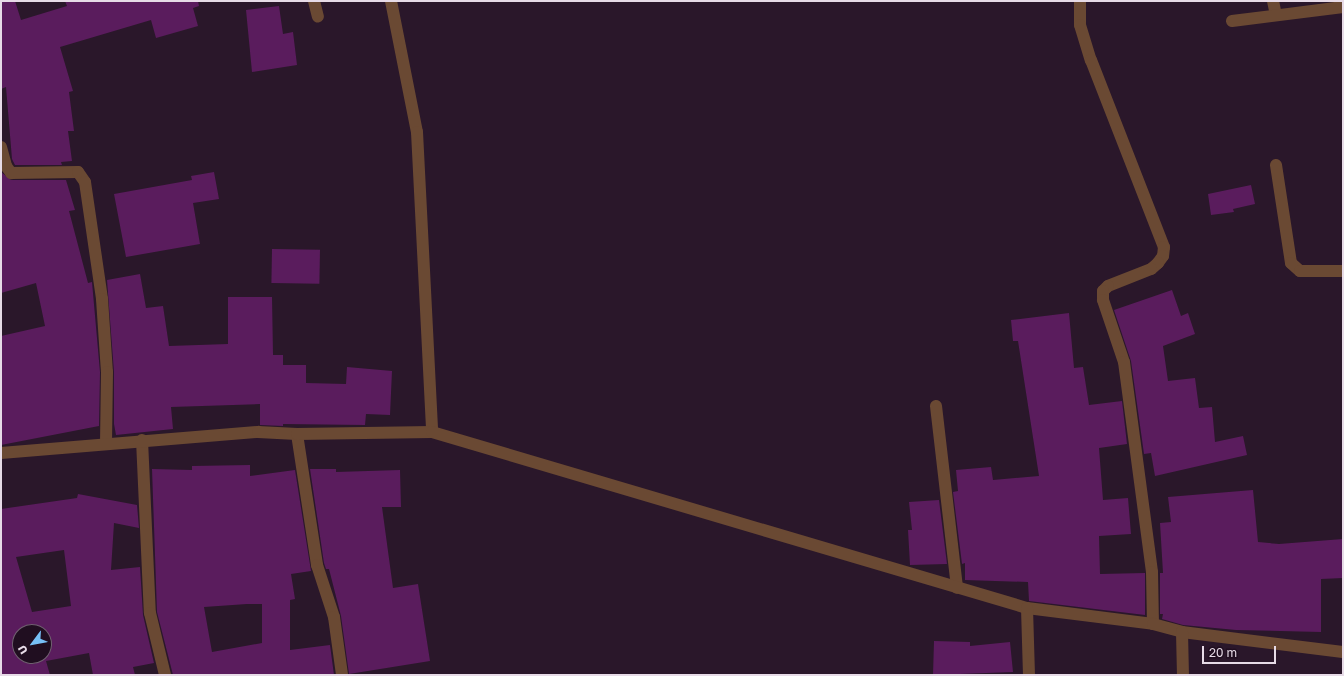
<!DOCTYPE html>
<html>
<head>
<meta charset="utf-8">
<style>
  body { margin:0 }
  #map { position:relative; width:1344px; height:676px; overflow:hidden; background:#2a172a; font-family:"Golos Text",sans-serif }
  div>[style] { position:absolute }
  .building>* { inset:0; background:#5a1c5d; transform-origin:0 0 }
  .minor>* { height:12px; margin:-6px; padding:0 6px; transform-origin:6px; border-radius:6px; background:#6a4933 }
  span { translate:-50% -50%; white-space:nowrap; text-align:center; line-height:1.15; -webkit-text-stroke:3px #200e20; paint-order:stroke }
  .frame { position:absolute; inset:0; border:2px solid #e7dbe7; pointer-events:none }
  .north { position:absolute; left:12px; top:624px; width:40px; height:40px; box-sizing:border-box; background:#200e20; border:1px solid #706070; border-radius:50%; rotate:238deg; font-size:11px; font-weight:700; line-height:16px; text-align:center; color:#e7dbe7 }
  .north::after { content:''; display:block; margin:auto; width:14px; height:18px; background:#77c0f7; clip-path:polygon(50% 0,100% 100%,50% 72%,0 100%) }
  .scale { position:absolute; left:1202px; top:646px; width:74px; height:18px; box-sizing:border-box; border:2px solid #e7dbe7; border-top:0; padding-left:5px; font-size:12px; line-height:14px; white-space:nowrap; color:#e7dbe7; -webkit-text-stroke:3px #200e20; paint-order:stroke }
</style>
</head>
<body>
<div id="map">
  <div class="building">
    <div style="clip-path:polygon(1px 1px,15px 1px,21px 20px,67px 6px,65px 1px,198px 1px,199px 6px,193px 8px,198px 26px,156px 38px,151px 20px,60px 47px,73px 91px,69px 92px,74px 131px,68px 131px,72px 161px,61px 162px,62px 165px,15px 165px,12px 159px,6px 87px,1px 89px)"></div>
    <div style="clip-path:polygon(279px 6px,283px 34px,293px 32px,297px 65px,252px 72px,246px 10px)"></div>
    <div style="clip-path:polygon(1px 172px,11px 180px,66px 180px,75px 210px,69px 211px,88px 283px,92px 282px,100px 372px,99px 426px,1px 445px,1px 336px,45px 326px,36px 283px,1px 293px)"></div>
    <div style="clip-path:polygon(214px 172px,219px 199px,193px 203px,200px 244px,126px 257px,114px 194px,192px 180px,191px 176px)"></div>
    <div style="clip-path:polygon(1251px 185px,1255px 204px,1233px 209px,1234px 212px,1211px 215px,1208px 194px)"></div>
    <div style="left:272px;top:249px;width:48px;height:34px;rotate:1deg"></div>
    <div style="clip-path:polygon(140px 274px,146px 308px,163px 306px,169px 346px,228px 344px,228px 297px,272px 297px,273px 355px,283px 355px,283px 365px,306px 365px,306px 383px,346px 384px,347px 367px,392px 371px,390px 415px,366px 414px,365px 425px,283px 424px,283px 426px,260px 425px,260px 404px,171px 407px,173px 429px,116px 435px,114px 424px,114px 372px,107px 280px)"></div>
    <div style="clip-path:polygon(1172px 290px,1181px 316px,1188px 313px,1195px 334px,1163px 346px,1168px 381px,1195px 378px,1199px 408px,1212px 407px,1215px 442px,1243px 436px,1247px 455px,1155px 476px,1151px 453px,1144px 454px,1131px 361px,1114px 310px)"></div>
    <div style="clip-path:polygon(1069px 313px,1074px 368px,1083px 367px,1089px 405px,1122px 401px,1127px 444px,1099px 448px,1103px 500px,1128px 498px,1131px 534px,1099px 536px,1100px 574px,1145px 573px,1145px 615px,1029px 601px,1028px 582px,965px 580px,965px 563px,962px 564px,953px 492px,958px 491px,956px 470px,991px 467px,993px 480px,1039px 476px,1018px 341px,1013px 341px,1011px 320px)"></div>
    <div style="clip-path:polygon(evenodd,250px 465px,250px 476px,295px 470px,311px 571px,291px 574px,295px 599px,290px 600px,290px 650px,330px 645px,334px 675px,173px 675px,157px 612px,152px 469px,192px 470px,192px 466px,250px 465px,247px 604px,262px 604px,262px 643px,212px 652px,204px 607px,247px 604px)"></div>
    <div style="clip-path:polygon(310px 469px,336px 469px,336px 472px,400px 470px,401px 507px,382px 507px,393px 588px,418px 584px,430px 661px,349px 674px,341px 616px,329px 569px,326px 569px,324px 563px)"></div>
    <div style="clip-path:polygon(1253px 490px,1258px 542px,1279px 544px,1343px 539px,1343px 578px,1321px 579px,1321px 632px,1236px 630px,1183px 625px,1162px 619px,1163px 614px,1160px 614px,1160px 573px,1163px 573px,1160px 523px,1171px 522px,1168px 497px)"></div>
    <div style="clip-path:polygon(evenodd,78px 494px,137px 505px,139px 528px,114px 523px,111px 570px,140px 567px,143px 615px,154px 663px,133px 667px,135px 675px,93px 675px,89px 653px,46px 661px,50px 675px,1px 675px,1px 509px,77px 498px,78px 494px,64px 550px,71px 606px,32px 612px,16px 557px,64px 550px,78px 494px,20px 632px,44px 632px,44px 656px,20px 656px,20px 632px)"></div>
    <div style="clip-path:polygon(939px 500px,947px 564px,910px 565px,908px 530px,912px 530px,909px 502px)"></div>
    <div style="clip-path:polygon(934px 641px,970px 642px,970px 646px,1010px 642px,1013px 672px,933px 675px)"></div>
  </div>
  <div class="minor">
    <div style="left:314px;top:1px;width:16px;rotate:76deg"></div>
    <div style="left:391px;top:1px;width:134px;rotate:78.8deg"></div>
    <div style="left:417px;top:132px;width:300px;rotate:87.1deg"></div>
    <div style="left:1080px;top:1px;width:24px;rotate:90deg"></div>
    <div style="left:1080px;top:25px;width:37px;rotate:73deg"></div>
    <div style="left:1091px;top:60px;width:201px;rotate:68.7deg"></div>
    <div style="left:1164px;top:247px;width:9px;rotate:96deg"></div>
    <div style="left:1163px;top:256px;width:9px;rotate:126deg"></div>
    <div style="left:1158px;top:263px;width:9px;rotate:139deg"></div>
    <div style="left:1151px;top:269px;width:46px;rotate:158.4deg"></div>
    <div style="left:1108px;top:286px;width:7px;rotate:135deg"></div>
    <div style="left:1103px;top:291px;width:9px;rotate:90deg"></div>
    <div style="left:1103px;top:300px;width:65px;rotate:71.3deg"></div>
    <div style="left:1124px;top:362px;width:212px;rotate:82.4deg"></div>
    <div style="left:1152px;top:572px;width:52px;rotate:88.9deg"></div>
    <div style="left:1273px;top:1px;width:14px;rotate:78deg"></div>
    <div style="left:1232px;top:21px;width:112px;rotate:-7.2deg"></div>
    <div style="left:1px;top:147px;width:20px;rotate:75deg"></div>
    <div style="left:6px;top:166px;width:9px;rotate:54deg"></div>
    <div style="left:11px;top:173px;width:67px;rotate:-0.9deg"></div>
    <div style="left:78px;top:172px;width:12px;rotate:55deg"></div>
    <div style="left:85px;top:182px;width:118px;rotate:81.7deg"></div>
    <div style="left:102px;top:299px;width:73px;rotate:86.1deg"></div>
    <div style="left:107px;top:372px;width:71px;rotate:90.8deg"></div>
    <div style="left:1276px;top:165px;width:99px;rotate:81.3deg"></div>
    <div style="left:1291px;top:263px;width:12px;rotate:42deg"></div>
    <div style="left:1300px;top:271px;width:43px"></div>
    <div style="left:936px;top:406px;width:183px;rotate:83.4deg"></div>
    <div style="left:297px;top:434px;width:133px;rotate:81.3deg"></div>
    <div style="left:317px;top:565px;width:55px;rotate:71.9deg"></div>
    <div style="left:334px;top:617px;width:59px;rotate:82.1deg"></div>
    <div style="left:142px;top:440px;width:173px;rotate:87.4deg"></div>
    <div style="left:150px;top:613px;width:64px;rotate:76.4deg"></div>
    <div style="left:1px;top:453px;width:258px;rotate:-4.7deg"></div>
    <div style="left:258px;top:432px;width:39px;rotate:3deg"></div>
    <div style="left:297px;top:434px;width:135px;rotate:-0.8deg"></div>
    <div style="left:432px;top:432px;width:620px;rotate:16.48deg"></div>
    <div style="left:1027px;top:608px;width:127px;rotate:7.2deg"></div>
    <div style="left:1153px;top:624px;width:30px;rotate:15deg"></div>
    <div style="left:1182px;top:632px;width:162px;rotate:7.1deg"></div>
    <div style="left:1027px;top:608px;width:67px;rotate:88.3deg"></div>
    <div style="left:1182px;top:632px;width:43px;rotate:88.7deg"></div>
  </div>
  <div class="frame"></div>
  <div class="north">U</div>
  <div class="scale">20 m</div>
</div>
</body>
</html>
